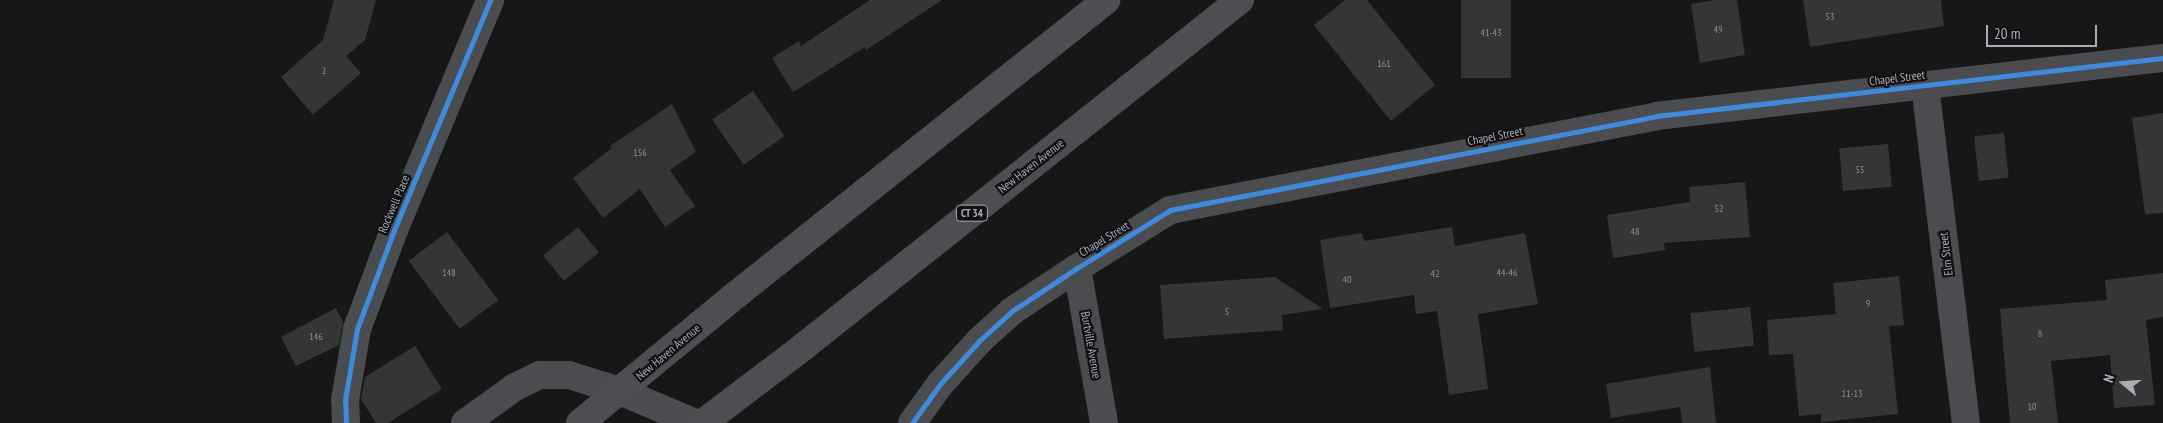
<!DOCTYPE html>
<html>
<head>
<meta charset="utf-8">
<style>
  body { margin:0 }
  #map { position:relative; width:2163px; height:423px; overflow:hidden; background:#171717; font-family:"PT Sans Narrow",sans-serif }
  div>[style] { position:absolute }
  .building>* { inset:0; background:#353536; transform-origin:0 0 }
  .minor>* { height:28px; margin:-14px; padding:0 14px; transform-origin:14px; border-radius:14px; background:#4b4c50 }
  .trunk>* { height:28px; margin:-14px; padding:0 14px; transform-origin:14px; border-radius:14px; background:#4e4e52 }
  .cycleway>* { height:5px; margin:-2.5px; padding:0 2.5px; transform-origin:2.5px; border-radius:2.5px; background:#408adc }
  span { translate:-50% -50%; white-space:nowrap; text-align:center; line-height:1.15; -webkit-text-stroke:4.5px #111113; paint-order:stroke }
  .number-label { font-size:10px; color:#8b8f98 }
  .number-label span { -webkit-text-stroke-width:0 }
  .shield-label span { padding:1px 4px; background:#111113; border:1px solid; border-radius:4px; -webkit-text-stroke-width:0 }
  .shield-label { font-size:11px; color:#a8adb8; font-weight:700 }
  .street-label { font-size:12px; color:#a8adb8 }
  .north { position:absolute; left:2098px; top:358px; width:50px; height:50px; -webkit-text-stroke:4px #111113; paint-order:stroke; rotate:288deg; font-size:14px; font-weight:700; line-height:20px; text-align:center; color:#a8adb8 }
  .north::after { content:''; display:block; margin:auto; width:18px; height:22px; background:#a8adb8; clip-path:polygon(50% 0,100% 100%,50% 72%,0 100%) }
  .scale { position:absolute; left:1986px; top:25px; width:111px; height:22px; box-sizing:border-box; border:2px solid #a8adb8; border-top:0; padding-left:6px; font-size:15px; line-height:18px; white-space:nowrap; color:#a8adb8; -webkit-text-stroke:4px #111113; paint-order:stroke }
</style>
</head>
<body>
<div id="map">
  <div class="building">
    <div style="clip-path:polygon(334px 0,376px 0,365px 40px,346px 56px,361px 73px,313px 115px,281px 77px,323px 40px)"></div>
    <div style="clip-path:polygon(870px 0,942px 0,866px 50px,865px 47px,793px 92px,772px 58px,799px 41px,801px 46px)"></div>
    <div style="clip-path:polygon(1345px 0,1367px 0,1435px 85px,1391px 121px,1314px 25px)"></div>
    <div style="left:1461px;top:0;width:50px;height:78px"></div>
    <div style="clip-path:polygon(1715px 0,1737px 0,1745px 55px,1700px 63px,1691px 4px)"></div>
    <div style="clip-path:polygon(1803px 0,1941px 0,1944px 26px,1810px 47px)"></div>
    <div style="left:753px;top:91px;width:55px;height:50px;rotate:55deg"></div>
    <div style="clip-path:polygon(672px 104px,696px 152px,670px 170px,695px 206px,665px 227px,640px 189px,603px 218px,573px 178px,612px 148px,610px 146px)"></div>
    <div style="clip-path:polygon(2163px 113px,2163px 213px,2145px 214px,2132px 118px)"></div>
    <div style="left:2004px;top:133px;width:45px;height:30px;rotate:84deg"></div>
    <div style="left:1888px;top:144px;width:43px;height:49px;rotate:85deg"></div>
    <div style="clip-path:polygon(1745px 182px,1750px 237px,1664px 243px,1665px 250px,1613px 258px,1607px 215px,1690px 202px,1689px 187px)"></div>
    <div style="left:578px;top:227px;width:33px;height:45px;rotate:51deg"></div>
    <div style="clip-path:polygon(1452px 227px,1455px 246px,1525px 233px,1538px 304px,1478px 314px,1488px 389px,1449px 395px,1437px 311px,1416px 314px,1414px 295px,1330px 308px,1320px 240px,1362px 233px,1364px 241px)"></div>
    <div style="left:447px;top:232px;width:85px;height:48px;rotate:53deg"></div>
    <div style="clip-path:polygon(2163px 273px,2163px 317px,2146px 320px,2155px 405px,2114px 408px,2110px 355px,2051px 361px,2058px 423px,2010px 423px,2000px 309px,2107px 300px,2105px 280px)"></div>
    <div style="clip-path:polygon(1899px 276px,1904px 325px,1889px 326px,1898px 414px,1821px 422px,1821px 414px,1799px 416px,1793px 354px,1769px 355px,1767px 320px,1836px 314px,1833px 283px)"></div>
    <div style="clip-path:polygon(1275px 277px,1323px 309px,1282px 315px,1283px 330px,1164px 339px,1160px 285px)"></div>
    <div style="left:1750px;top:307px;width:39px;height:60px;rotate:84deg"></div>
    <div style="clip-path:polygon(336px 308px,343px 322px,339px 345px,296px 366px,281px 337px)"></div>
    <div style="clip-path:polygon(415px 346px,442px 389px,388px 423px,376px 423px,361px 399px,365px 377px)"></div>
    <div style="clip-path:polygon(1710px 367px,1716px 423px,1682px 423px,1680px 407px,1611px 418px,1606px 384px)"></div>
  </div>
  <div class="minor">
    <div style="left:1925px;top:85px;width:340px;rotate:83.1deg"></div>
    <div style="left:1077px;top:268px;width:157px;rotate:80.1deg"></div>
    <div style="left:346px;top:423px;width:23px;rotate:-92deg"></div>
    <div style="left:345px;top:400px;width:72px;rotate:-80.4deg"></div>
    <div style="left:357px;top:329px;width:106px;rotate:-69.5deg"></div>
    <div style="left:394px;top:230px;width:249px;rotate:-67.3deg"></div>
    <div style="left:465px;top:423px;width:62px;rotate:-35.8deg"></div>
    <div style="left:515px;top:387px;width:28px;rotate:-26deg"></div>
    <div style="left:540px;top:375px;width:29px"></div>
    <div style="left:569px;top:375px;width:53px;rotate:17.4deg"></div>
    <div style="left:620px;top:391px;width:82px;rotate:23.1deg"></div>
    <div style="left:912px;top:423px;width:49px;rotate:-54.1deg"></div>
    <div style="left:941px;top:383px;width:58px;rotate:-47.8deg"></div>
    <div style="left:980px;top:340px;width:43px;rotate:-42.2deg"></div>
    <div style="left:1012px;top:311px;width:78px;rotate:-33.5deg"></div>
    <div style="left:1077px;top:268px;width:110px;rotate:-31.9deg"></div>
    <div style="left:1170px;top:210px;width:495px;rotate:-10.9deg"></div>
    <div style="left:1656px;top:116px;width:510px;rotate:-6.53deg"></div>
  </div>
  <div class="trunk">
    <div style="left:580px;top:423px;width:203px;rotate:-39.4deg"></div>
    <div style="left:737px;top:294px;width:472px;rotate:-38.5deg"></div>
    <div style="left:703px;top:423px;width:126px;rotate:-37.2deg"></div>
    <div style="left:803px;top:347px;width:558px;rotate:-38.45deg"></div>
  </div>
  <div class="cycleway">
    <div style="left:346px;top:423px;width:23px;rotate:-92deg"></div>
    <div style="left:345px;top:400px;width:72px;rotate:-80.4deg"></div>
    <div style="left:357px;top:329px;width:106px;rotate:-69.5deg"></div>
    <div style="left:394px;top:230px;width:249px;rotate:-67.3deg"></div>
    <div style="left:912px;top:423px;width:49px;rotate:-54.1deg"></div>
    <div style="left:941px;top:383px;width:58px;rotate:-47.8deg"></div>
    <div style="left:980px;top:340px;width:43px;rotate:-42.2deg"></div>
    <div style="left:1012px;top:311px;width:78px;rotate:-33.5deg"></div>
    <div style="left:1077px;top:268px;width:110px;rotate:-31.9deg"></div>
    <div style="left:1170px;top:210px;width:495px;rotate:-10.9deg"></div>
    <div style="left:1656px;top:116px;width:510px;rotate:-6.53deg"></div>
  </div>
  <div class="number-label">
    <span style="left:1830px;top:17px">53</span>
    <span style="left:1718px;top:30px">49</span>
    <span style="left:1491px;top:33px">41-43</span>
    <span style="left:1384px;top:64px">161</span>
    <span style="left:324px;top:71px">2</span>
    <span style="left:640px;top:153px">156</span>
    <span style="left:1860px;top:170px">55</span>
    <span style="left:1719px;top:209px">52</span>
    <span style="left:1635px;top:232px">48</span>
    <span style="left:449px;top:273px">148</span>
    <span style="left:1507px;top:273px">44-46</span>
    <span style="left:1435px;top:274px">42</span>
    <span style="left:1347px;top:280px">40</span>
    <span style="left:1868px;top:304px">9</span>
    <span style="left:1227px;top:312px">5</span>
    <span style="left:2040px;top:334px">8</span>
    <span style="left:316px;top:337px">146</span>
    <span style="left:1852px;top:394px">11-13</span>
    <span style="left:2032px;top:407px">10</span>
  </div>
  <div class="shield-label">
    <span style="left:972px;top:213px">CT 34</span>
  </div>
  <div class="street-label">
    <span style="left:1897px;top:78px;rotate:-7deg">Chapel Street</span>
    <span style="left:1495px;top:136px;rotate:-11deg">Chapel Street</span>
    <span style="left:1031px;top:166px;rotate:-38deg">New Haven Avenue</span>
    <span style="left:394px;top:204px;rotate:-67deg">Rockwell Place</span>
    <span style="left:1104px;top:239px;rotate:-31deg">Chapel Street</span>
    <span style="left:1946px;top:254px;rotate:-97deg">Elm Street</span>
    <span style="left:1091px;top:345px;rotate:80deg">Burtville Avenue</span>
    <span style="left:668px;top:352px;rotate:-40deg">New Haven Avenue</span>
  </div>
  <div class="north">N</div>
  <div class="scale">20 m</div>
</div>
</body>
</html>
